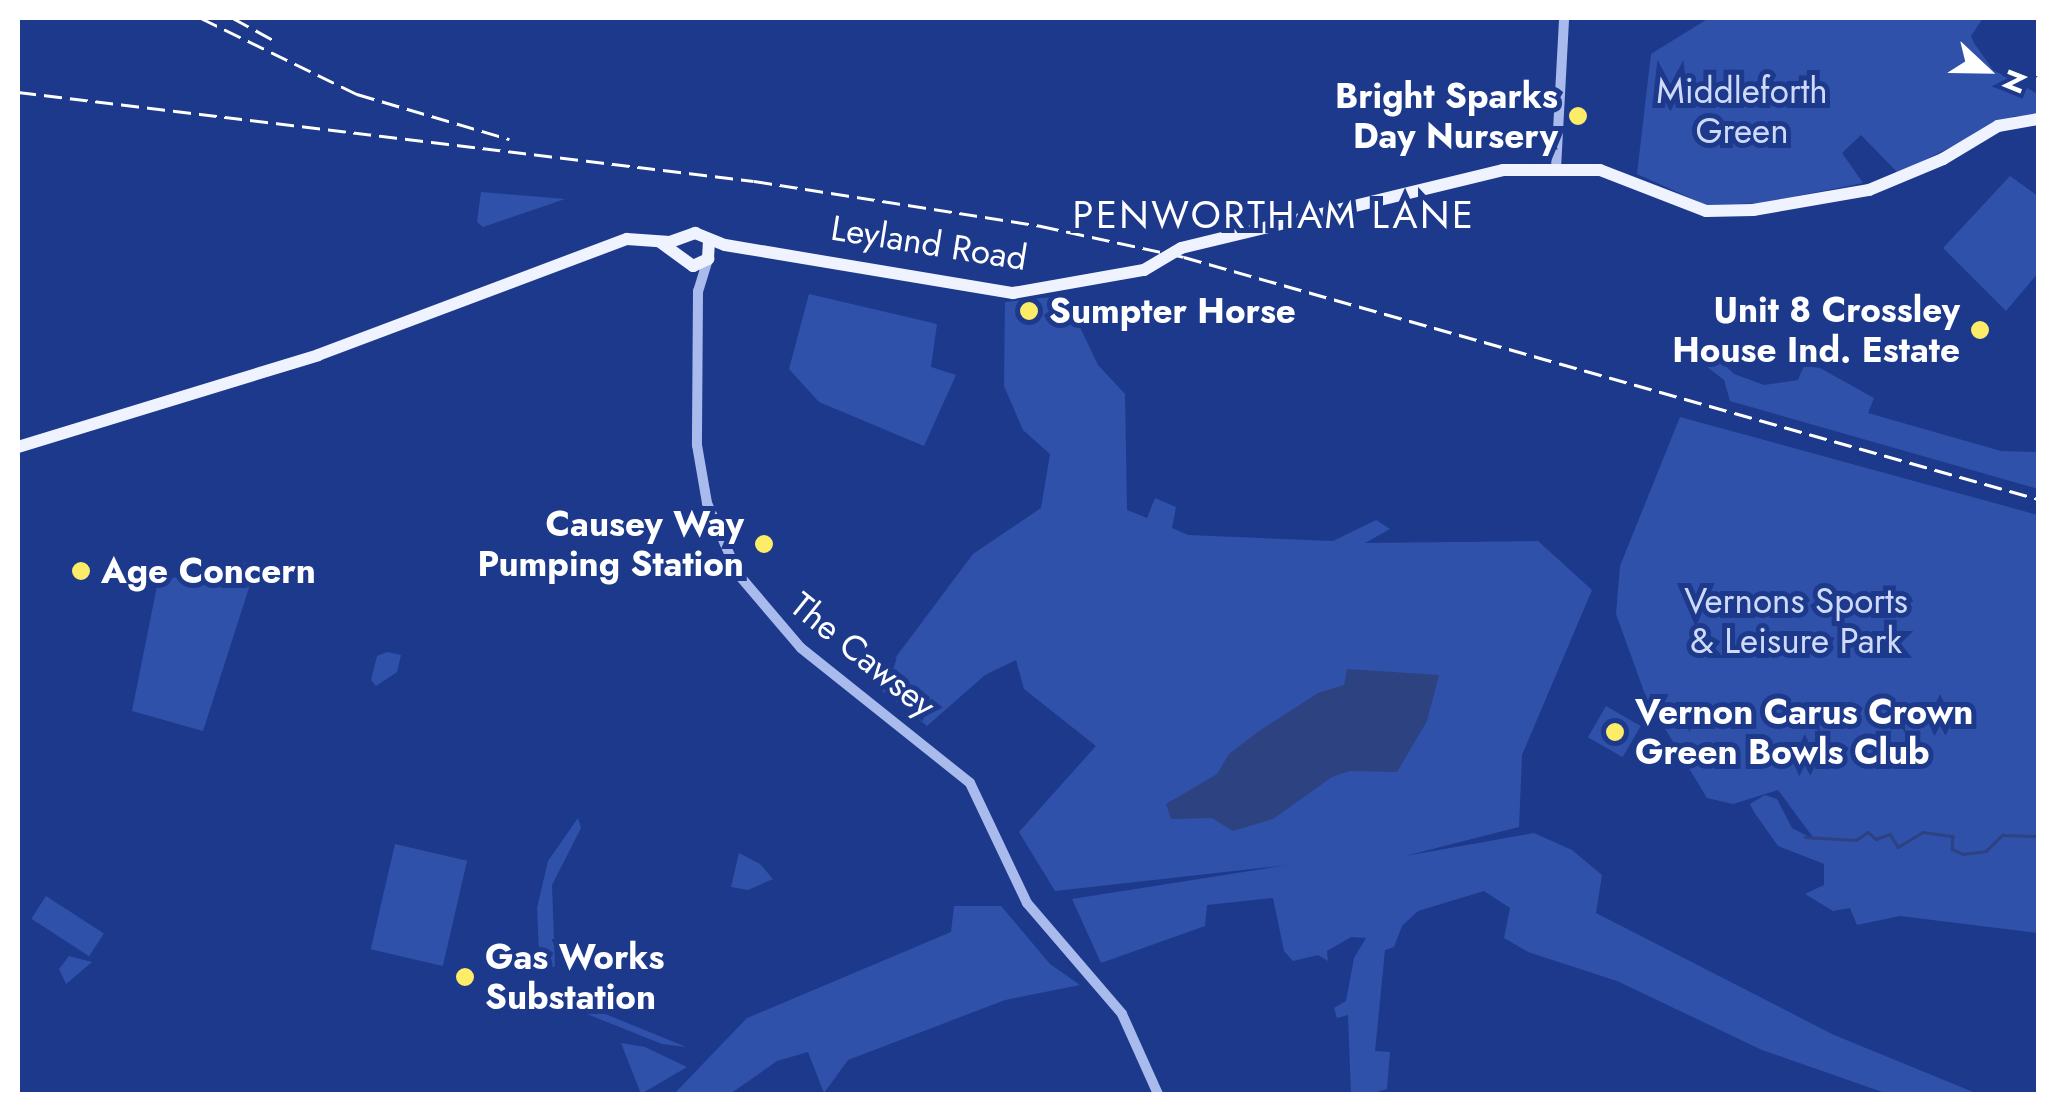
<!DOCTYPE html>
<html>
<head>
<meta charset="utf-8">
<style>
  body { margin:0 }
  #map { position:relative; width:2056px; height:1112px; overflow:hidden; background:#1d398c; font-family:Jost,sans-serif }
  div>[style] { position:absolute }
  .green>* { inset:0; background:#3051aa; transform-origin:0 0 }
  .water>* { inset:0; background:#2d4280 }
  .stream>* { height:2.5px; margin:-1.25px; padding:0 1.25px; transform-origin:1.25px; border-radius:1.25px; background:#2d4280 }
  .minor>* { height:10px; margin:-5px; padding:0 5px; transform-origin:5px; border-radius:5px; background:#a9bbed }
  .major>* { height:12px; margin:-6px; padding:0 6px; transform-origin:6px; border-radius:6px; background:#eff2ff }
  .rail>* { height:2.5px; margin-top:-1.25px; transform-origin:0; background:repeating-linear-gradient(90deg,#fff 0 18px,transparent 0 26px) }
  .major-bridge>* { height:12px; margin:-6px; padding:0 6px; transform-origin:6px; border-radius:6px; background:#eff2ff }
  .dots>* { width:28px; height:28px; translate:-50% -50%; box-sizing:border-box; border:5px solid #1d398c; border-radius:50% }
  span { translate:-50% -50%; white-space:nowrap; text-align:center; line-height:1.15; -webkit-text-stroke:10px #1d398c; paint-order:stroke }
  .park-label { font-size:35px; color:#cfdaf9 }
  .poi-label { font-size:35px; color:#fff; font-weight:700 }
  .right { translate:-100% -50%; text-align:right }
  .left { translate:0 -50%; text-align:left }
  .street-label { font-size:35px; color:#fff }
  .neighbourhood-label { font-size:38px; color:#fff; letter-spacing:2.5px }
  .frame { position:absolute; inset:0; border:20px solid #fff; pointer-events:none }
  .north { position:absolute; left:1936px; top:20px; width:100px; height:100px; -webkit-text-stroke:8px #1d398c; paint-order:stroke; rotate:112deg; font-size:28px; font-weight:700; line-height:40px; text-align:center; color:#fff }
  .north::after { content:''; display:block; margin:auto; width:35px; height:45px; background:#fff; clip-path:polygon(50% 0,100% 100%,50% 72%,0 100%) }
</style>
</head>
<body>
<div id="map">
  <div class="green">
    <div style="clip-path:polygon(1709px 18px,1983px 18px,1971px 36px,1974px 43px,1993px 70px,2038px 94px,2038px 116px,2014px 116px,1898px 173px,1861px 135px,1842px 153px,1863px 183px,1762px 203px,1706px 205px,1637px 174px,1651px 54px)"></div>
    <div style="clip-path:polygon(2010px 176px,2038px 196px,2038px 273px,2006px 311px,1943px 248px)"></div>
    <div style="clip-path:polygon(481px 192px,565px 199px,483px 227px,477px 222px)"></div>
    <div style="clip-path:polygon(809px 294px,937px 324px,931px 367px,956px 375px,924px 446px,819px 402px,789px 369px)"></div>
    <div style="clip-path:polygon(1062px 296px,1064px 322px,1077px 321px,1098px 365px,1125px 394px,1127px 510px,1147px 518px,1155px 498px,1176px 507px,1172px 528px,1188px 535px,1333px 541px,1376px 520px,1390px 529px,1365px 543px,1538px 541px,1592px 590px,1522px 755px,1519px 827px,1405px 856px,1534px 833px,1572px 850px,1602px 875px,1596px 913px,1834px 1035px,1978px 1094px,1888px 1094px,1762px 1050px,1617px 981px,1528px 952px,1504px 938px,1510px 908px,1484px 891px,1418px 911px,1402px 926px,1394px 947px,1385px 950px,1375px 1051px,1390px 1052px,1387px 1089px,1370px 1094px,1351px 1094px,1348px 1015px,1337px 1018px,1334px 1008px,1346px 1001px,1354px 958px,1366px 938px,1351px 937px,1327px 951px,1328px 961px,1318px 955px,1293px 961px,1284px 951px,1273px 898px,1207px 905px,1205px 926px,1101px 963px,1072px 899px,1288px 865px,1055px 891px,1019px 832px,1096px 746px,1024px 689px,1016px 660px,985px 675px,927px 726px,875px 685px,973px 554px,1041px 508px,1050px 454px,1023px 430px,1004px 386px,1005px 302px)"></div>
    <div style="clip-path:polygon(1715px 356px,1734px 374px,1764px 385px,1798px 380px,1804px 366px,1820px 368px,1874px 398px,1868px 413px,2001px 451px,2038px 452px,2038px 489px,1730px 401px,1724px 380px,1706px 366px)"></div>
    <div style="clip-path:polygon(1680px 417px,2038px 515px,2038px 933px,1900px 916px,1857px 925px,1850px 908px,1833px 911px,1805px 894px,1824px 885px,1824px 864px,1778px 846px,1754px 812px,1750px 804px,1765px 795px,1777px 799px,1792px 828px,1815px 840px,1778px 790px,1733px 804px,1707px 798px,1646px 697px,1616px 614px,1620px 566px)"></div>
    <div style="clip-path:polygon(250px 562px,255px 569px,203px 731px,132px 711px,158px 581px)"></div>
    <div style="clip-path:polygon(387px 652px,401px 655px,397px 672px,376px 686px,371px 680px,377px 656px)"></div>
    <div style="left:1606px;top:706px;width:40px;height:36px;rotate:30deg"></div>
    <div style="clip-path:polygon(578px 818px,581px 828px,552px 885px,555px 966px,540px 972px,537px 908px,548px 861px)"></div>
    <div style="left:395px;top:844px;width:74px;height:108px;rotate:13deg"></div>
    <div style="clip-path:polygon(739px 853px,760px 864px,773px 879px,748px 890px,731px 887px)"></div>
    <div style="left:46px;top:896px;width:69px;height:27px;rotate:33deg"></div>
    <div style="clip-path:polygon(954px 906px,1001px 906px,1050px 964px,1080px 985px,1005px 1000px,848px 1060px,824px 1093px,808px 1052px,777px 1061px,730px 1094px,674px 1094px,747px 1018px,951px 932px)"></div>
    <div style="clip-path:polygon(69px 956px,92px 962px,66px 984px,59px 969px)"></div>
    <div style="clip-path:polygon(537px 986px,686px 1047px,662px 1044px,532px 992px)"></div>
    <div style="clip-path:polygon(621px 1043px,645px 1047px,687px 1067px,641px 1094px)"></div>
  </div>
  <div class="water">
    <div style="clip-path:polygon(1347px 669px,1439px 675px,1427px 721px,1397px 772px,1350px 771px,1332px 777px,1273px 819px,1233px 831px,1212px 818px,1171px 819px,1166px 804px,1217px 774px,1229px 754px,1259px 731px,1318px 693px,1344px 685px)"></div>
  </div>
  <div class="stream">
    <div style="left:1805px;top:837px;width:51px;rotate:3.4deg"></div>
    <div style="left:1856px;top:840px;width:14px;rotate:-34deg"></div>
    <div style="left:1868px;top:832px;width:11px;rotate:41deg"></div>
    <div style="left:1876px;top:839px;width:15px;rotate:-20deg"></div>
    <div style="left:1890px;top:834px;width:15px;rotate:58deg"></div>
    <div style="left:1898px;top:847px;width:29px;rotate:-31deg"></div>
    <div style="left:1923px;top:832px;width:30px;rotate:8deg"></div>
    <div style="left:1953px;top:836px;width:13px;rotate:94deg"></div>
    <div style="left:1952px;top:849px;width:12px;rotate:24deg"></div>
    <div style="left:1963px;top:854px;width:23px;rotate:-7deg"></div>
    <div style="left:1986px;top:851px;width:23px;rotate:-45deg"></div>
    <div style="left:2002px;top:835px;width:36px;rotate:2deg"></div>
  </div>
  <div class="minor">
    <div style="left:1556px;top:168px;width:150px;rotate:-86.9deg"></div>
    <div style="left:708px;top:259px;width:34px;rotate:107deg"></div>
    <div style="left:698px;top:291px;width:154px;rotate:90.4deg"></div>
    <div style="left:697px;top:445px;width:59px;rotate:80.2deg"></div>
    <div style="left:707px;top:503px;width:77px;rotate:66.4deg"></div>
    <div style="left:738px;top:574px;width:97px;rotate:49.6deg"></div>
    <div style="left:801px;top:648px;width:216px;rotate:38.6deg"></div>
    <div style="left:970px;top:783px;width:133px;rotate:64.6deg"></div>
    <div style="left:1027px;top:903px;width:146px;rotate:49.4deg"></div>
    <div style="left:1122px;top:1014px;width:88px;rotate:65.8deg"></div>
  </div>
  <div class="major">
    <div style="left:660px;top:242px;width:41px;rotate:36deg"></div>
    <div style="left:693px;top:266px;width:17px;rotate:-25deg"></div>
    <div style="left:708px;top:259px;width:19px;rotate:-87deg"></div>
    <div style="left:1181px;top:248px;width:331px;rotate:-13.6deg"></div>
    <div style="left:1503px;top:170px;width:97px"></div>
    <div style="left:1600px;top:170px;width:114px;rotate:21.1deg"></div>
    <div style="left:1706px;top:211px;width:47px;rotate:-1.2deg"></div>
    <div style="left:1753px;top:210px;width:118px;rotate:-9.8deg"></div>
    <div style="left:1869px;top:190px;width:80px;rotate:-22.7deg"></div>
    <div style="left:1943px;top:159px;width:64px;rotate:-31deg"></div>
    <div style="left:1998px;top:126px;width:41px;rotate:-9.9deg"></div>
    <div style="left:18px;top:447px;width:314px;rotate:-17deg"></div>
    <div style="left:318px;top:355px;width:330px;rotate:-20.6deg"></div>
    <div style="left:627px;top:239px;width:43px;rotate:4deg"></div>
    <div style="left:670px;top:242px;width:27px;rotate:-20deg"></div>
    <div style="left:695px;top:233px;width:32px;rotate:22deg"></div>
    <div style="left:725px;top:245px;width:292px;rotate:9.5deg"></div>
    <div style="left:1013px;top:293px;width:133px;rotate:-10deg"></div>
  </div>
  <div class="rail">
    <div style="left:201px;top:18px;width:174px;rotate:26deg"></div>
    <div style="left:357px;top:94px;width:159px;rotate:16.5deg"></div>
    <div style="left:233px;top:18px;width:48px;rotate:28.7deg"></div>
    <div style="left:18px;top:92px;width:741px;rotate:6.89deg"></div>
    <div style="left:754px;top:181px;width:291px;rotate:8.9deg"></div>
    <div style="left:1041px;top:226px;width:146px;rotate:12.2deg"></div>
    <div style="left:1184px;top:257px;width:888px;rotate:15.82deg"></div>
  </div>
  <div class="major-bridge">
    <div style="left:1144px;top:270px;width:43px;rotate:-30.7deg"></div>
  </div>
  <div class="dots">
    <div style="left:1578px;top:116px;background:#fcec67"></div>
    <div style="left:1029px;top:311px;background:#fcec67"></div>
    <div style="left:1980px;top:330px;background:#fcec67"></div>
    <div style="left:764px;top:544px;background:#fcec67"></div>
    <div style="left:81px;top:571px;background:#fcec67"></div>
    <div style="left:1615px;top:732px;background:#fcec67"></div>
    <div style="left:465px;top:977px;background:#fcec67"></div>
  </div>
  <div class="park-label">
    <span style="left:1742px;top:111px">Middleforth<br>Green</span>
    <span style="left:1796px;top:621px">Vernons Sports<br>&amp; Leisure Park</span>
  </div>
  <div class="poi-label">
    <span class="right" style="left:1558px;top:116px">Bright Sparks<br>Day Nursery</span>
    <span class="right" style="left:1960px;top:330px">Unit 8 Crossley<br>House Ind. Estate</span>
    <span class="left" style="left:1049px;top:311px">Sumpter Horse</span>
    <span class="right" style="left:744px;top:544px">Causey Way<br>Pumping Station</span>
    <span class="left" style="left:101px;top:571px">Age Concern</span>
    <span class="left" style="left:1635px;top:732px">Vernon Carus Crown<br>Green Bowls Club</span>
    <span class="left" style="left:485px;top:977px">Gas Works<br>Substation</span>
  </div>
  <div class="street-label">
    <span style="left:929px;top:243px;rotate:9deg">Leyland Road</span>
    <span style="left:863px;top:655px;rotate:39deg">The Cawsey</span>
  </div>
  <div class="neighbourhood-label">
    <span style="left:1274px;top:215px">PENWORTHAM LANE</span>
  </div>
  <div class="frame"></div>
  <div class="north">N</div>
</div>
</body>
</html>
